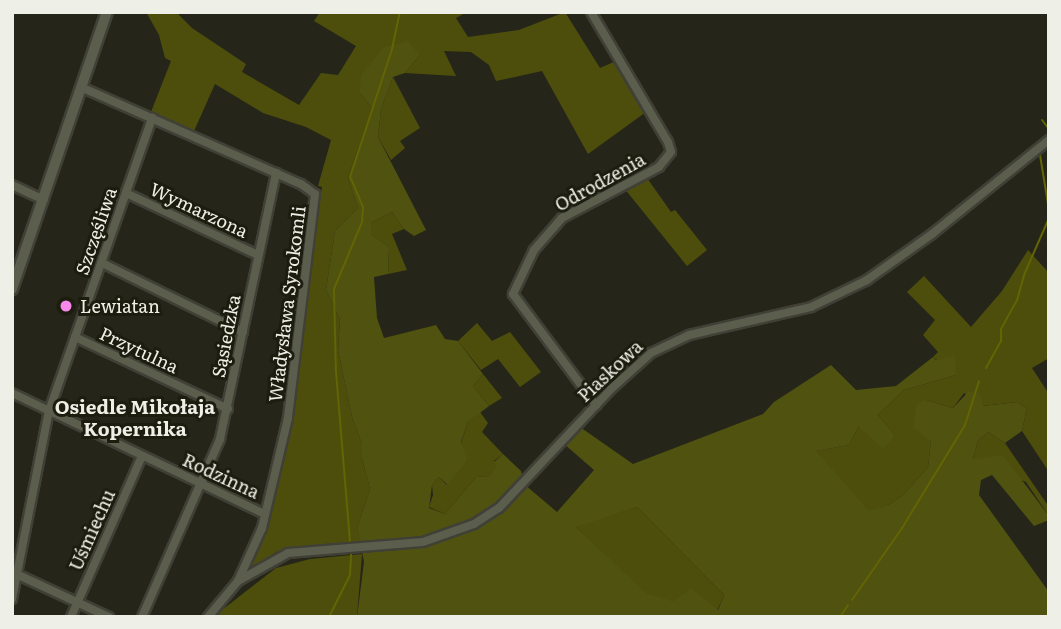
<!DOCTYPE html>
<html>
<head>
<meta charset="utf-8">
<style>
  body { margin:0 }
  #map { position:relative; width:1061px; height:629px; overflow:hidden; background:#252619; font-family:Literata,serif }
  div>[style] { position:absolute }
  .green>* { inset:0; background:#4d4e0c }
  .forest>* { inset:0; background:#505210 }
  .stream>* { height:2px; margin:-1px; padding:0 1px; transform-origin:1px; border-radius:1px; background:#636404 }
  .roads { filter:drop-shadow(2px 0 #404036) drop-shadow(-2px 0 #404036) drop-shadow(0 2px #404036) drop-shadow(0 -2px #404036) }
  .minor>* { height:8px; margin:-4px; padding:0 4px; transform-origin:4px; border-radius:4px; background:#5b5d4d }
  .tertiary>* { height:10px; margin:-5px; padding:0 5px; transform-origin:5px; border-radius:5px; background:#5b5d4d }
  .dots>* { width:19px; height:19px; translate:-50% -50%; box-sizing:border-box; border:4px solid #1c1d0f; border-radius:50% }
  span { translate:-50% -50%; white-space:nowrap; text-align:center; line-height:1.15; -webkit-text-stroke:6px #1c1d0f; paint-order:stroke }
  .street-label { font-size:18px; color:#eeefe6 }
  .poi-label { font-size:18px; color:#eeefe6 }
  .left { translate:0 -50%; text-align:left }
  .neighbourhood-label { font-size:19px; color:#eeefe6; font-weight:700 }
  .frame { position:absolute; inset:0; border:14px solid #eeefe6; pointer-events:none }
</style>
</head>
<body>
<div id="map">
  <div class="green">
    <div style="clip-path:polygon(146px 12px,176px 12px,192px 28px,246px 64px,242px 72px,299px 105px,321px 73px,338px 75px,356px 46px,314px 21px,320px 12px,467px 12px,456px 18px,468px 37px,519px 30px,565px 12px,600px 68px,616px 61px,646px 112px,588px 154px,542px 71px,496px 81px,489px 65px,471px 52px,444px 51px,456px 76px,405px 73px,420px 55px,359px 92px,372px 108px,348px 178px,358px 208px,335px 231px,326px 290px,340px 320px,338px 350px,352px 417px,362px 444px,362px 458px,370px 489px,357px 528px,361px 545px,301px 546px,276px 552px,247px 571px,245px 568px,262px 541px,292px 413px,308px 266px,322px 187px,318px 186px,331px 140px,306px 127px,263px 113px,215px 84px,194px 131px,151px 112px,171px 61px,165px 58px,159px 35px)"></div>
    <div style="clip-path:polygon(393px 77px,420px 128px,400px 141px,405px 148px,391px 160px,378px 137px,381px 109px)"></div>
    <div style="clip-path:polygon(647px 178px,671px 212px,675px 210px,707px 250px,687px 266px,624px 188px)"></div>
    <div style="clip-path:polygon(392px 212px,404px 229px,392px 234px,407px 270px,388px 274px,389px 247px,371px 234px,371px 223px)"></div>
    <div style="clip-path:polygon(1028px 250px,1049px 273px,1049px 358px,1032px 368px,1049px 394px,1049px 472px,1022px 431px,1027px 408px,1017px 402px,982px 406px,964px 393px,953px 408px,926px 400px,931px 441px,928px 467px,903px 495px,890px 504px,869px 512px,815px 451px,849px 445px,859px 426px,895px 435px,878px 415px,904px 390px,956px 375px,933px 357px,938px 352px,923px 335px,935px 320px,907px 292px,924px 276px,971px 327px,1002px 291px)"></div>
    <div style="clip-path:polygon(477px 323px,492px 341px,510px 332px,541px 372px,520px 387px,498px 359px,481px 370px,458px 341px)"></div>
    <div style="clip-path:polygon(483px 374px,502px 398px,489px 406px,473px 386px)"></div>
    <div style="clip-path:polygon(480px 412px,488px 423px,482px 432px,503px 454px,494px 461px,498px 467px,489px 476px,476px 477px,445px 514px,429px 507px,433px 495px,432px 485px,439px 477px,447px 485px,468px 422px)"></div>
    <div style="clip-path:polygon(988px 432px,1005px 443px,1049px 507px,1049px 516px,1026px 482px,973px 459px,978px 441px)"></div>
    <div style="clip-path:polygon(637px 507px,724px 595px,717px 611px,646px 595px,575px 526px)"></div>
    <div style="clip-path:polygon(362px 554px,357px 617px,213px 617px,276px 568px,310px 559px)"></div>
  </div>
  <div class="forest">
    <div style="clip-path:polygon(evenodd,408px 41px,420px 55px,405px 73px,393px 77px,381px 109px,378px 137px,426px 230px,414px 236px,404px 229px,392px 212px,371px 223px,371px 234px,389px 247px,388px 274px,374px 277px,377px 318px,384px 338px,436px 325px,445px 339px,458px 341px,483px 374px,473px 386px,489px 406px,468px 422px,461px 442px,467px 460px,448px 485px,439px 477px,432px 485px,429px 508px,445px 514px,476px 477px,489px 476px,497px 467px,494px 462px,503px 454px,521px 471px,524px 484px,557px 512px,594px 470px,563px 443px,580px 427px,633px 464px,763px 414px,774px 402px,831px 365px,856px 390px,896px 386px,933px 357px,936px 360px,955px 356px,956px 375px,904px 390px,878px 415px,895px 435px,883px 449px,859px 426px,849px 445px,816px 451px,869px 511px,890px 504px,903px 495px,928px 467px,931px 441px,913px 427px,917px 404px,926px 400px,953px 408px,969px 391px,980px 394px,983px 406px,1017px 402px,1027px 408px,1022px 431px,1005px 443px,988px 432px,978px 441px,973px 459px,1003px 455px,1049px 516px,1049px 520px,1034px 526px,992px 475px,981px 480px,979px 495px,1049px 592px,1049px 617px,357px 617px,364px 562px,357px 528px,370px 489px,362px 458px,362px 444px,352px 417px,338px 350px,340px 320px,326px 290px,335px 231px,358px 208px,348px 178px,372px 108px,359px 92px,362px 74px,384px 47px,408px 41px,637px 507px,724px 595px,718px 610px,691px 588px,674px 601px,647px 594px,576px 527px,637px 507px)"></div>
  </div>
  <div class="stream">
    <div style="left:1042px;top:120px;width:11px;rotate:52deg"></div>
    <div style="left:1042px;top:140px;width:10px;rotate:-45deg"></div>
    <div style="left:1040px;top:155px;width:56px;rotate:80.7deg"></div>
    <div style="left:986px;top:368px;width:31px;rotate:-61deg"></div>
    <div style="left:1001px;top:341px;width:12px;rotate:-90deg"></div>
    <div style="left:1001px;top:329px;width:33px;rotate:-61deg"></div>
    <div style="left:1017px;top:300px;width:26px;rotate:-74deg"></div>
    <div style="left:1024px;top:275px;width:62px;rotate:-66.3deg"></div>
    <div style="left:350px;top:542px;width:170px;rotate:-94.7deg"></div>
    <div style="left:336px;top:373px;width:84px;rotate:-91.4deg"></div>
    <div style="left:334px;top:289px;width:73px;rotate:-67.3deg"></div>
    <div style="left:362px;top:222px;width:15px;rotate:-86deg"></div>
    <div style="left:363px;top:207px;width:33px;rotate:-113deg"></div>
    <div style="left:350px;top:177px;width:135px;rotate:-71.8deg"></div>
    <div style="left:392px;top:49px;width:38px;rotate:-78deg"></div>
    <div style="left:852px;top:600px;width:88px;rotate:-55.2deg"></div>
    <div style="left:902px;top:528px;width:121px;rotate:-58.5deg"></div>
    <div style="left:965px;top:425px;width:46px;rotate:-72.3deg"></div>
    <div style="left:329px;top:617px;width:47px;rotate:-63.4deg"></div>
    <div style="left:350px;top:575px;width:21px;rotate:-87deg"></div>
    <div style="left:840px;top:617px;width:14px;rotate:-56deg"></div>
  </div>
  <div class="roads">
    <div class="minor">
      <div style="left:591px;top:12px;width:151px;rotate:59.4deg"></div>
      <div style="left:668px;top:142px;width:10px;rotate:73deg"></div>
      <div style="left:671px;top:152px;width:19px;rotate:129deg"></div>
      <div style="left:659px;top:167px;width:110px;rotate:152.3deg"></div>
      <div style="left:562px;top:218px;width:43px;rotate:131.2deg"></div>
      <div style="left:534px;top:250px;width:49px;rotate:115.5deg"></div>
      <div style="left:513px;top:294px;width:139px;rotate:53.2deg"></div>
      <div style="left:83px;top:88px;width:238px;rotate:23.8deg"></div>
      <div style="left:301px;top:184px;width:17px;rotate:36deg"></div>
      <div style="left:315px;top:194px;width:226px;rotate:96.9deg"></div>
      <div style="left:288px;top:418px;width:113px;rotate:103.3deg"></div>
      <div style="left:262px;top:528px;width:58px;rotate:114.4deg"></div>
      <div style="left:238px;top:581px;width:47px;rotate:129.8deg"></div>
      <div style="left:12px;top:185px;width:35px;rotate:25deg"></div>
      <div style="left:126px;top:193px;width:146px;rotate:25.2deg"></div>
      <div style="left:102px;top:263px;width:157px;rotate:26.1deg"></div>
      <div style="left:75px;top:337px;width:169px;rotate:25.2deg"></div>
      <div style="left:12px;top:393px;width:280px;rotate:25.6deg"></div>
      <div style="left:12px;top:572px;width:107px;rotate:24.9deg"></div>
      <div style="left:238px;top:581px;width:57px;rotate:-29.2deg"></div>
      <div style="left:288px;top:553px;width:135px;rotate:-4.7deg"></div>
      <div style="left:423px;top:542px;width:54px;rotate:-19.4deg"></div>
      <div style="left:474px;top:524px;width:30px;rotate:-33deg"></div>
      <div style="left:499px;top:508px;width:163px;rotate:-46.7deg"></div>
      <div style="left:611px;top:389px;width:54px;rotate:-42deg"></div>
      <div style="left:651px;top:353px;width:42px;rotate:-25.3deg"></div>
      <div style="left:689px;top:335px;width:125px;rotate:-12.9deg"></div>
      <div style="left:811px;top:307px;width:62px;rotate:-25.7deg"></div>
      <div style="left:867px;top:280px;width:80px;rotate:-35.3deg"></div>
      <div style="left:932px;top:234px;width:150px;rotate:-38.8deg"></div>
      <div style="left:12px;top:599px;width:192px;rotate:-78.9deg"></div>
      <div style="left:49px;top:411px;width:311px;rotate:-70.6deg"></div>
      <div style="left:71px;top:617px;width:176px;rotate:-66.2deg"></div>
      <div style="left:142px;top:617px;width:194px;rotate:-66.3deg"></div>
      <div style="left:220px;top:439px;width:272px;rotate:-78.1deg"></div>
    </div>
    <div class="tertiary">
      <div style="left:12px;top:289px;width:293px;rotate:-71.1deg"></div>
    </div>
  </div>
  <div class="dots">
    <div style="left:66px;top:306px;background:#f888ea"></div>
  </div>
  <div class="street-label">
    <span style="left:600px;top:182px;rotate:-29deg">Odrodzenia</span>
    <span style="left:199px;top:210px;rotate:25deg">Wymarzona</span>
    <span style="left:96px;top:231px;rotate:-71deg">Szczęśliwa</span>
    <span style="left:287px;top:304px;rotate:-83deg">Władysława Syrokomli</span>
    <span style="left:226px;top:336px;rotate:-79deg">Sąsiedzka</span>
    <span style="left:139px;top:350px;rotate:25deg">Przytulna</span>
    <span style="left:610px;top:371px;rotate:-43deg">Piaskowa</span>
    <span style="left:221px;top:476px;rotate:25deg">Rodzinna</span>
    <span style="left:92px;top:530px;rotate:-66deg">Uśmiechu</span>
  </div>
  <div class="poi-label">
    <span class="left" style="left:80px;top:306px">Lewiatan</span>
  </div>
  <div class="neighbourhood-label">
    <span style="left:135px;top:418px">Osiedle Mikołaja<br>Kopernika</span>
  </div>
  <div class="frame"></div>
</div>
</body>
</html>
